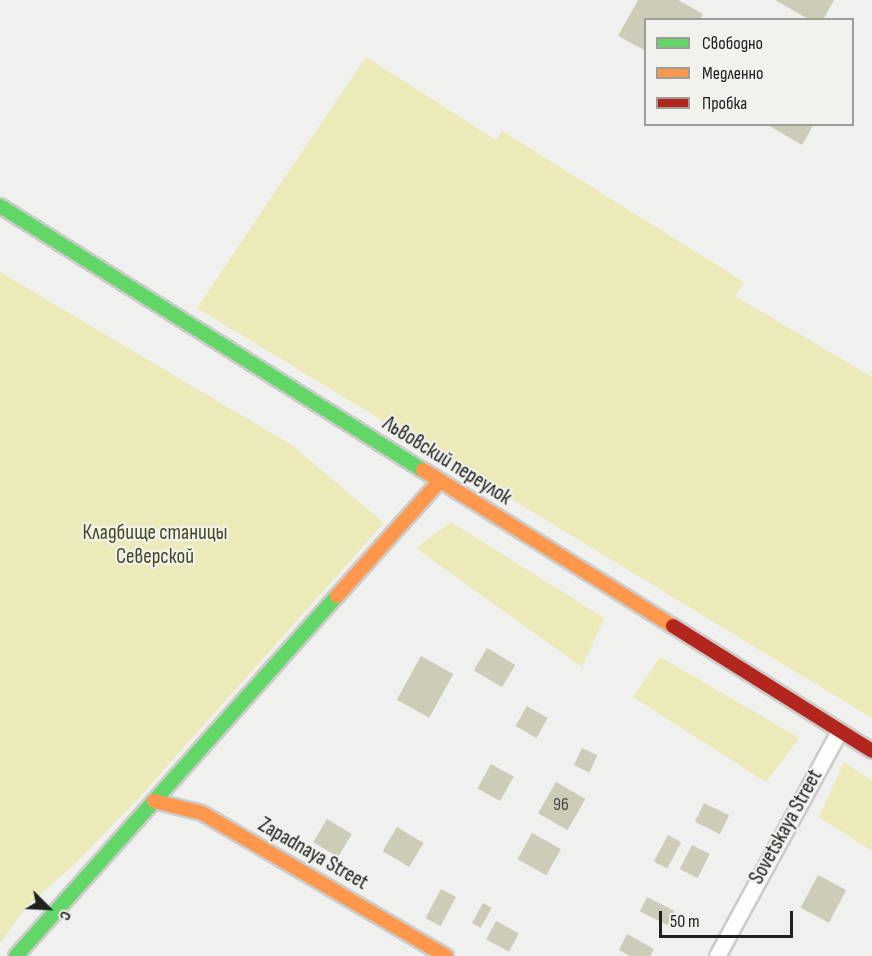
<!DOCTYPE html>
<html>
<head>
<meta charset="utf-8">
<style>
  body { margin:0 }
  #map { position:relative; width:872px; height:956px; overflow:hidden; background:#f0f0ee; font-family:"Sofia Sans Condensed",sans-serif }
  div>[style] { position:absolute }
  .green>* { inset:0; background:#eceab8 }
  .building>* { inset:0; background:#cdccb9; transform-origin:0 0 }
  .roads { filter:drop-shadow(2px 0 #ccccca) drop-shadow(-2px 0 #ccccca) drop-shadow(0 2px #ccccca) drop-shadow(0 -2px #ccccca) }
  .street>* { height:15px; margin:-7.5px; padding:0 7.5px; transform-origin:7.5px; border-radius:7.5px; background:#fdfdfc }
  .fast>* { height:14px; margin:-7px; padding:0 7px; transform-origin:7px; border-radius:7px; background:#63d668 }
  .slow>* { height:14px; margin:-7px; padding:0 7px; transform-origin:7px; border-radius:7px; background:#ff974d }
  .jam>* { height:14px; margin:-7px; padding:0 7px; transform-origin:7px; border-radius:7px; background:#b3261e }
  span { translate:-50% -50%; white-space:nowrap; text-align:center; line-height:1.15; -webkit-text-stroke:4.5px #f1f1ed; paint-order:stroke }
  .number-label { font-size:18px; color:#4b4b45 }
  .number-label span { -webkit-text-stroke-width:0 }
  .street-label { font-size:21px; color:#20201e }
  .park-label { font-size:21px; color:#48461d }
  .legend { position:absolute; left:644px; top:18px; width:210px; height:108px; box-sizing:border-box; background:#f1f1ed; border:2px solid #9d9d9a; margin:0; padding:8px 10px; list-style:none; font-size:18px; color:#20201e }
  .legend li { display:flex; align-items:center; gap:12px; height:30px }
  .legend b { width:30px; border:2px solid #9d9d9a }
  .north { position:absolute; left:18px; top:878px; width:60px; height:60px; -webkit-text-stroke:4px #f1f1ed; paint-order:stroke; rotate:114deg; font-size:16px; font-weight:700; line-height:24px; text-align:center; color:#20201e }
  .north::after { content:''; display:block; margin:auto; width:21px; height:27px; background:#20201e; clip-path:polygon(50% 0,100% 100%,50% 72%,0 100%) }
  .scale { position:absolute; left:659px; top:911px; width:134px; height:27px; box-sizing:border-box; border:3px solid #20201e; border-top:0; padding-left:8px; font-size:18px; line-height:21px; white-space:nowrap; color:#20201e; -webkit-text-stroke:4px #f1f1ed; paint-order:stroke }
</style>
</head>
<body>
<div id="map">
  <div class="green">
    <div style="clip-path:polygon(366px 57px,496px 140px,502px 131px,744px 282px,735px 296px,872px 377px,872px 718px,197px 308px)"></div>
    <div style="clip-path:polygon(0 272px,293px 446px,384px 523px,137px 800px,78px 861px,27px 906px,0 943px)"></div>
    <div style="clip-path:polygon(451px 522px,604px 618px,582px 667px,416px 548px)"></div>
    <div style="clip-path:polygon(660px 657px,799px 738px,766px 782px,633px 697px)"></div>
    <div style="clip-path:polygon(844px 762px,872px 781px,872px 851px,819px 817px)"></div>
  </div>
  <div class="building">
    <div style="clip-path:polygon(638px 0,678px 0,703px 14px,700px 20px,646px 20px,646px 51px,618px 36px)"></div>
    <div style="clip-path:polygon(775px 0,834px 0,823px 20px,810px 20px)"></div>
    <div style="clip-path:polygon(766px 124px,814px 124px,802px 145px)"></div>
    <div style="left:487px;top:648px;width:33px;height:26px;rotate:31deg"></div>
    <div style="left:421px;top:656px;width:37px;height:50px;rotate:29deg"></div>
    <div style="left:527px;top:706px;width:24px;height:23px;rotate:30deg"></div>
    <div style="left:582px;top:748px;width:17px;height:19px;rotate:25deg"></div>
    <div style="left:491px;top:764px;width:26px;height:28px;rotate:29deg"></div>
    <div style="left:556px;top:782px;width:34px;height:36px;rotate:30deg"></div>
    <div style="left:704px;top:803px;width:28px;height:21px;rotate:26deg"></div>
    <div style="left:327px;top:819px;width:29px;height:27px;rotate:31deg"></div>
    <div style="left:397px;top:827px;width:31px;height:28px;rotate:31deg"></div>
    <div style="left:532px;top:833px;width:33px;height:30px;rotate:29deg"></div>
    <div style="left:668px;top:835px;width:15px;height:30px;rotate:28deg"></div>
    <div style="left:692px;top:845px;width:20px;height:27px;rotate:27deg"></div>
    <div style="left:818px;top:875px;width:32px;height:37px;rotate:28deg"></div>
    <div style="left:441px;top:889px;width:17px;height:33px;rotate:28deg"></div>
    <div style="left:647px;top:897px;width:31px;height:16px;rotate:27deg"></div>
    <div style="left:483px;top:903px;width:10px;height:23px;rotate:29deg"></div>
    <div style="left:496px;top:921px;width:26px;height:21px;rotate:28deg"></div>
    <div style="clip-path:polygon(627px 934px,654px 949px,650px 956px,630px 956px,619px 950px)"></div>
  </div>
  <div class="roads">
    <div class="street">
      <div style="left:717px;top:956px;width:256px;rotate:-61.5deg"></div>
    </div>
    <div class="fast">
      <div style="left:0;top:206px;width:499px;rotate:32deg"></div>
      <div style="left:16px;top:956px;width:482px;rotate:-48.3deg"></div>
    </div>
    <div class="slow">
      <div style="left:423px;top:470px;width:295px;rotate:32deg"></div>
      <div style="left:337px;top:596px;width:154px;rotate:-48.2deg"></div>
      <div style="left:154px;top:801px;width:49px;rotate:14deg"></div>
      <div style="left:202px;top:813px;width:283px;rotate:30.4deg"></div>
    </div>
    <div class="jam">
      <div style="left:673px;top:626px;width:235px;rotate:32.1deg"></div>
    </div>
  </div>
  <div class="number-label">
    <span style="left:561px;top:805px">96</span>
  </div>
  <div class="street-label">
    <span style="left:447px;top:461px;rotate:32deg">Львовский переулок</span>
    <span style="left:786px;top:827px;rotate:-61deg">Sovetskaya Street</span>
    <span style="left:313px;top:854px;rotate:30deg">Zapadnaya Street</span>
  </div>
  <div class="park-label">
    <span style="left:155px;top:545px">Кладбище станицы<br>Северской</span>
  </div>
  <ul class="legend">
  <li><b style="height:8px;background:#63d668"></b>Свободно</li>
  <li><b style="height:8px;background:#ff974d"></b>Медленно</li>
  <li><b style="height:8px;background:#b3261e"></b>Пробка</li>
  </ul>
  <div class="north">С</div>
  <div class="scale">50 m</div>
</div>
</body>
</html>
